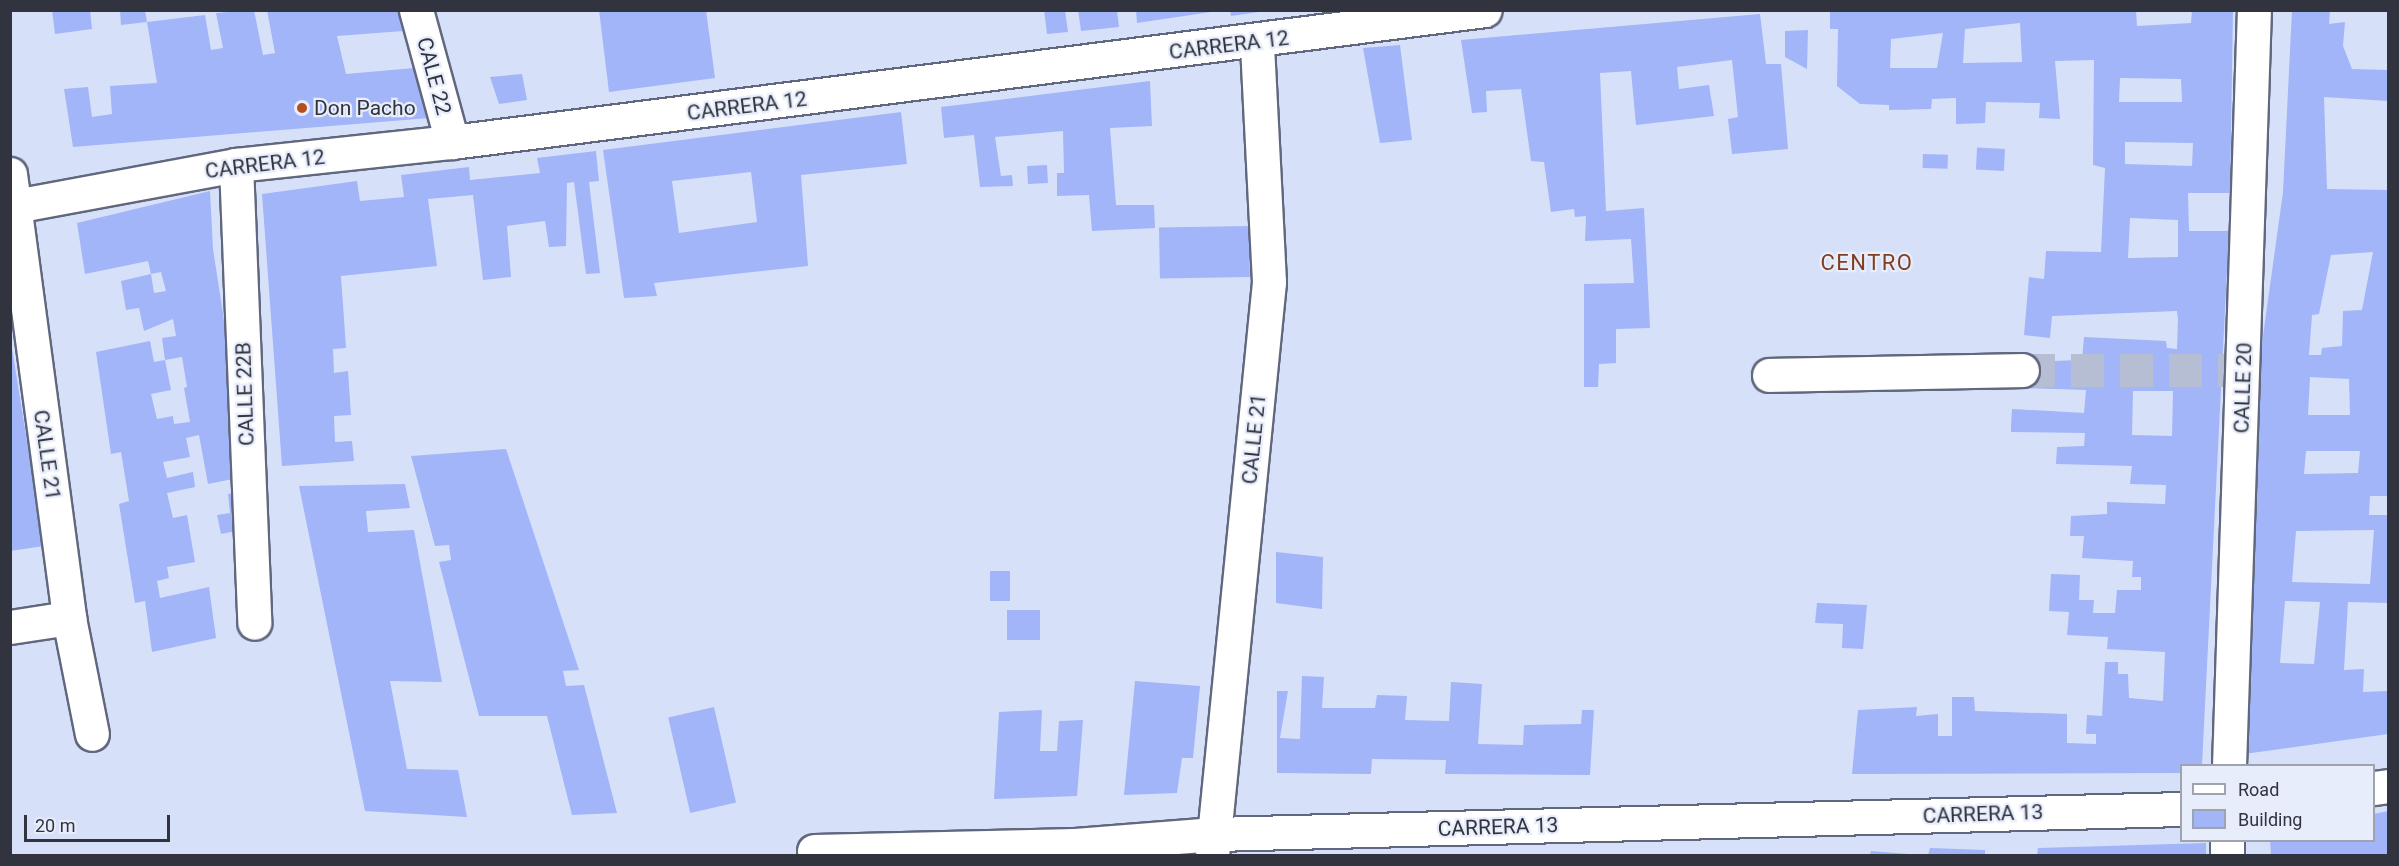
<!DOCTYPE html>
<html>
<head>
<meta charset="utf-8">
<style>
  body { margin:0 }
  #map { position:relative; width:2399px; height:866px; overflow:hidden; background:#d7e0f9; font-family:Roboto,sans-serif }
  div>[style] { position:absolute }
  .building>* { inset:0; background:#a1b5f8; transform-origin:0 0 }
  .street-tunnel>* { height:33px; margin-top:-16.5px; transform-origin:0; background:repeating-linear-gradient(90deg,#b6bed4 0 33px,transparent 0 49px) }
  .roads { filter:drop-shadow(2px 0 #61687e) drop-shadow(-2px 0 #61687e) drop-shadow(0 2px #61687e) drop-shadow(0 -2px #61687e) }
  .street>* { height:33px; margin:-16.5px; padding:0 16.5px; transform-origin:16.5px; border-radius:16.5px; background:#fff }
  .dots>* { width:16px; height:16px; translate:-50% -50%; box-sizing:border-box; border:3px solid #e8edfc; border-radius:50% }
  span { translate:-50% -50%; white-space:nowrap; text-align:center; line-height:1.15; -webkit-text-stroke:4.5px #e8edfc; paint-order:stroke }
  .street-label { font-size:21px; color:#31343e }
  .poi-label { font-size:21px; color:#31343e }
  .left { translate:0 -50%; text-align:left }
  .neighbourhood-label { font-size:22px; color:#803f21; letter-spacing:1.5px }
  .frame { position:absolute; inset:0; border:12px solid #31343e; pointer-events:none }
  .legend { position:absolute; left:2180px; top:764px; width:195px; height:78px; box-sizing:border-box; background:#e8edfc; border:2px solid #9fa3b0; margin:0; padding:8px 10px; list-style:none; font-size:18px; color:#31343e }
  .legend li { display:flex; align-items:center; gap:12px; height:30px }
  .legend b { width:30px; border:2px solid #9fa3b0 }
  .scale { position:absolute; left:24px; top:815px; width:146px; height:27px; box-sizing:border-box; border:3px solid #31343e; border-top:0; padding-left:8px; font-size:18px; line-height:21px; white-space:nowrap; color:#31343e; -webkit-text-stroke:4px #e8edfc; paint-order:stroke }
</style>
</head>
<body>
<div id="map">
  <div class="building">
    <div style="clip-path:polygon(52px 10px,90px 10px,92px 29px,55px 34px)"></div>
    <div style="clip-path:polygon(120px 10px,145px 10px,147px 22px,121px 25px)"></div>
    <div style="clip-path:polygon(254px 10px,263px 55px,275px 53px,267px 10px,397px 10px,403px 31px,337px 36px,346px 74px,414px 68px,429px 118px,73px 147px,64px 89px,88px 87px,92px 117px,112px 114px,110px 86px,157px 83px,147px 22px,205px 15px,211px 50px,223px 48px,216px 13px)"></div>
    <div style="clip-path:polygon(599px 10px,706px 10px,715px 78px,609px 92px)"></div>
    <div style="clip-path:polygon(1044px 10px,1065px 10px,1068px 32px,1047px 34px)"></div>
    <div style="clip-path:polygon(1078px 10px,1117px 10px,1119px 27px,1081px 31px)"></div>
    <div style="clip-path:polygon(1136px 10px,1211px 10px,1211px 12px,1137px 23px)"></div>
    <div style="clip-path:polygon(1230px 10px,1259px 10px,1259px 12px,1231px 16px)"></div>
    <div style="clip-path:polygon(evenodd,1830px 10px,2136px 10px,2137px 26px,2191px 23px,2192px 10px,2233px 10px,2230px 193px,2188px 193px,2189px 231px,2229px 231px,2202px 765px,2181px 765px,2181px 773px,1852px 774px,1858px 710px,1917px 707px,1916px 716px,1938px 714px,1938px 736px,1952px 736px,1952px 697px,1974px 697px,1975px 711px,2067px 714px,2067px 743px,2096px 744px,2096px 734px,2086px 734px,2087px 715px,2102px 716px,2105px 662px,2118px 662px,2118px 674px,2128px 674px,2129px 698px,2163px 701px,2165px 652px,2107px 649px,2108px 637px,2067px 635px,2069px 612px,2049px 611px,2051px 574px,2080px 575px,2079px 600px,2094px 600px,2093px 613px,2115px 613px,2117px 590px,2141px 590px,2141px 577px,2132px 577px,2133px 561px,2082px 558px,2084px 536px,2070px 536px,2071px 516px,2107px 514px,2107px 502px,2165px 504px,2166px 485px,2130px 484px,2132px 466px,2056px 464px,2057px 447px,2084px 446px,2085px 433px,2011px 432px,2011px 426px,2012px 409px,2084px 413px,2086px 390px,2022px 388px,2026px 362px,2082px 360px,2084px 337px,2166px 341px,2167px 348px,2177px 349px,2178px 319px,2177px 311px,2052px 316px,2050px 338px,2024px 335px,2029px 277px,2044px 279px,2046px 251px,2101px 252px,2105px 168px,2093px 165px,2094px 60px,2055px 61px,2060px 119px,2039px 118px,2040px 103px,1986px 102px,1985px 123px,1956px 124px,1956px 98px,1932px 99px,1931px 109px,1889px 110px,1889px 105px,1860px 104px,1837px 86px,1838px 29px,1830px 29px,1830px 10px,2020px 23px,2022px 62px,1963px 63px,1965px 29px,2020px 23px,1830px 10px,1943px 33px,1937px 68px,1890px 68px,1891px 39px,1943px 33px,1830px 10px,2120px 78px,2181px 79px,2182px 102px,2119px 102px,2120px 78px,1830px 10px,2125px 142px,2193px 143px,2192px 166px,2125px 164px,2125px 142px,1830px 10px,2130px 218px,2178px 220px,2178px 257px,2128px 258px,2130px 218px,1830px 10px,2133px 391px,2173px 391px,2172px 436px,2132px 435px,2133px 391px)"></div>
    <div style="clip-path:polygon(evenodd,2292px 10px,2330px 10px,2329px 24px,2345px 22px,2343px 46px,2352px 69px,2388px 70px,2388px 101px,2324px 97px,2327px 189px,2388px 190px,2388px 496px,2370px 496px,2369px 515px,2388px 515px,2388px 603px,2348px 602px,2344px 670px,2364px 669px,2363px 692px,2388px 691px,2388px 734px,2244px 754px,2258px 372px,2283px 192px,2292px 10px,2373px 252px,2362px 310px,2343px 311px,2342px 346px,2322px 348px,2321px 355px,2309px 355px,2312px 315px,2319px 314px,2331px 255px,2373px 252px,2292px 10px,2310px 377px,2349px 379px,2350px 415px,2308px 415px,2310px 377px,2292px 10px,2306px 451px,2360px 451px,2358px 473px,2304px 474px,2306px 451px,2292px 10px,2374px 530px,2370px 584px,2292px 582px,2296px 531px,2374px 530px,2292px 10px,2285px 601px,2320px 602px,2314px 664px,2280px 663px,2285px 601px)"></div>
    <div style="clip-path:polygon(1760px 14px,1766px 64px,1781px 64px,1788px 149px,1732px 154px,1728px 119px,1738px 117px,1732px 60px,1677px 67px,1679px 89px,1709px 85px,1714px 116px,1636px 125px,1631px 71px,1600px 73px,1606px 211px,1644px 208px,1650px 328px,1616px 329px,1616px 363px,1599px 364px,1598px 387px,1584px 387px,1584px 284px,1634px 283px,1631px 239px,1585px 241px,1586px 216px,1575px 217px,1574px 209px,1551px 212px,1544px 162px,1531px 161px,1521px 89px,1486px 91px,1487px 112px,1472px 113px,1461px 40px)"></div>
    <div style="clip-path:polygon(1808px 30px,1807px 69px,1785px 57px,1785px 31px)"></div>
    <div style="clip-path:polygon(1400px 45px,1412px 140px,1380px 143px,1363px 48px)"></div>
    <div style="clip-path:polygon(522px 74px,527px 100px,499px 104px,490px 77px)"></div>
    <div style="clip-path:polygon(1150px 81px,1152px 126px,1110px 128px,1116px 205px,1154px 205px,1155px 228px,1092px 231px,1089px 195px,1057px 196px,1057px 173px,1064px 173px,1063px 131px,995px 137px,1001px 176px,1012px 175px,1013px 186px,980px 187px,974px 135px,944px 138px,941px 107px)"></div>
    <div style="clip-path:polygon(evenodd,901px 112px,907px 164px,801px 175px,808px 266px,654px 283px,657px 296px,624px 298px,603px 150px,901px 112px,751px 172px,757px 222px,679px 233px,672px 181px,751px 172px)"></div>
    <div style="left:2005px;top:149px;width:22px;height:28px;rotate:93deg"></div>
    <div style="clip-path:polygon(596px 151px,599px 181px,589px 182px,600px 273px,586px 274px,574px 182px,567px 183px,566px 246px,549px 247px,545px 221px,507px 226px,511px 277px,483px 280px,473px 195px,428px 199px,437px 266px,341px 276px,346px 348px,333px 349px,334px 373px,348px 371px,351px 415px,334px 416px,335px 442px,352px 441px,354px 461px,282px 466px,262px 194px,357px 181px,360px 201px,404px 197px,401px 175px,469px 167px,470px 180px,540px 173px,537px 158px)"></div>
    <div style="left:1923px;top:154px;width:25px;height:14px;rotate:2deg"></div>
    <div style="left:1047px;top:165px;width:18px;height:20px;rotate:87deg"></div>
    <div style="clip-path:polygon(210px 191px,213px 249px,248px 476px,208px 484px,199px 435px,186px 438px,190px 457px,163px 462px,167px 478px,193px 472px,195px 487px,167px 493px,173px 518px,187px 515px,195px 562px,167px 567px,169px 578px,157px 581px,160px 598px,209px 587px,216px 638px,152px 652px,145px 601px,135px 603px,119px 504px,129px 501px,121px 452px,111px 454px,96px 352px,150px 341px,154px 362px,165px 360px,171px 390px,151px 394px,157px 419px,173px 416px,174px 424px,190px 422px,184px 388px,187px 387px,182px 357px,165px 360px,162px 338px,176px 336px,173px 319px,144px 331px,139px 308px,126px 310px,121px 281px,151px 274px,154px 293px,166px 291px,161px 272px,151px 274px,148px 261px,85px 274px,77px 223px)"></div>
    <div style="left:1249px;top:226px;width:51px;height:90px;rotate:89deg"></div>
    <div style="clip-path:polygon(10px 336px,44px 546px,10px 551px)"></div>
    <div style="clip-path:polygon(506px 449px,579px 670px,563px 671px,566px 686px,584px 685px,617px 813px,572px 815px,547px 716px,479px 716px,439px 562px,451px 560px,449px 545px,435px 546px,411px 456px)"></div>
    <div style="clip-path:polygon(405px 484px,410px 508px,366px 511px,368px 532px,414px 530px,442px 682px,390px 681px,407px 769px,458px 770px,467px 817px,365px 811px,299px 486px)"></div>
    <div style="clip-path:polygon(251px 491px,256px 527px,221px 534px,217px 515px,230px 513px,228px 494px)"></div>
    <div style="clip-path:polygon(1276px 552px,1323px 557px,1322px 609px,1276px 603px)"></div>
    <div style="left:990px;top:571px;width:20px;height:30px"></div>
    <div style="clip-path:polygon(1817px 603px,1867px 605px,1863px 649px,1842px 648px,1843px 624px,1815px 623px)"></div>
    <div style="left:1007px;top:610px;width:33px;height:30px"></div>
    <div style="clip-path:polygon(1302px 676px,1324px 677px,1322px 708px,1375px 708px,1377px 695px,1407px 696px,1405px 720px,1449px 721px,1451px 682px,1482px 684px,1478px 744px,1523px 745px,1524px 725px,1581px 724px,1582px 710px,1594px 710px,1590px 775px,1445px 774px,1446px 760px,1372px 759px,1371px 774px,1277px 773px,1277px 691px,1288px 691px,1280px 738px,1300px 739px)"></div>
    <div style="clip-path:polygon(1135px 681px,1200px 686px,1193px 758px,1182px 758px,1177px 793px,1124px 795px)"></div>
    <div style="left:714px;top:707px;width:98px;height:47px;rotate:77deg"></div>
    <div style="clip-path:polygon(1042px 710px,1040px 751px,1057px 751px,1059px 721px,1083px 720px,1077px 796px,994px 799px,999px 712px)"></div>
    <div style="clip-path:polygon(2388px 811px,2388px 855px,2271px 855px,2270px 840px,2374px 840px,2374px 814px)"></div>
    <div style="clip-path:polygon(2206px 843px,2206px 855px,2037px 855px,2038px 848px)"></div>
    <div style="clip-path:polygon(1930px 848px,1985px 850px,1985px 855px,1928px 855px)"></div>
    <div style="clip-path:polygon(1871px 851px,1908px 854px,1908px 855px,1870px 855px)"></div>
  </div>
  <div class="street-tunnel">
    <div style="left:2022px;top:370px;width:203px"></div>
  </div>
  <div class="roads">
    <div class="street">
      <div style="left:416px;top:10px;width:137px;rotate:74.7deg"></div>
      <div style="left:236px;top:165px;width:458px;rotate:87.7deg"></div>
      <div style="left:10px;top:174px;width:448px;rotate:82.4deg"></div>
      <div style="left:69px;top:618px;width:118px;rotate:78.8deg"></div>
      <div style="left:10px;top:207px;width:230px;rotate:-10.5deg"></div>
      <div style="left:236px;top:165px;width:217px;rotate:-6.1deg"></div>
      <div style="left:452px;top:142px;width:1041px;rotate:-7.28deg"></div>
      <div style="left:1769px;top:375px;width:253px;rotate:-1.1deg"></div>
      <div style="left:10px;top:627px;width:60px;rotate:-8.7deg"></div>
      <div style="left:2229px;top:766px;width:756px;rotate:-88.11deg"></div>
      <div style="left:2374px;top:788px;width:14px;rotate:-8deg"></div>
      <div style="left:814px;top:851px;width:261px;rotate:-1.3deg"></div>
      <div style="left:1075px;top:845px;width:140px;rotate:-4.5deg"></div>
      <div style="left:1215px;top:834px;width:967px;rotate:-1.48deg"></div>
      <div style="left:1212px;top:856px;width:577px;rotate:-84.33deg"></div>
      <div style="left:1269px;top:282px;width:240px;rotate:-92.9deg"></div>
      <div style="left:2227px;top:856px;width:16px;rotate:-90deg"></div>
    </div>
  </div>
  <div class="dots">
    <div style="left:302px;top:108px;background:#b44f1d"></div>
  </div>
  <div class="street-label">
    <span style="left:1229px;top:45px;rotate:-7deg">CARRERA 12</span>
    <span style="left:434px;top:76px;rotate:75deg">CALE 22</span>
    <span style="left:747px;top:106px;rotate:-7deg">CARRERA 12</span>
    <span style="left:265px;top:164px;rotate:-7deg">CARRERA 12</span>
    <span style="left:2243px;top:388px;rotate:-88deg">CALLE 20</span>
    <span style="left:245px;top:394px;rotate:-92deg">CALLE 22B</span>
    <span style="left:1254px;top:439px;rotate:-84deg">CALLE 21</span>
    <span style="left:47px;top:455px;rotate:82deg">CALLE 21</span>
    <span style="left:1983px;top:814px;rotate:-2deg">CARRERA 13</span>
    <span style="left:1498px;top:827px;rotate:-2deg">CARRERA 13</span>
  </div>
  <div class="poi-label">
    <span class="left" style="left:314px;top:108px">Don Pacho</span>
  </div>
  <div class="neighbourhood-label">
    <span style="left:1867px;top:263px">CENTRO</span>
  </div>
  <div class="frame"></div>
  <ul class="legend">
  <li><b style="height:8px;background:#fff"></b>Road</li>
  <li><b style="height:16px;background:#a1b5f8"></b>Building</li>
  </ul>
  <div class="scale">20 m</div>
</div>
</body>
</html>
